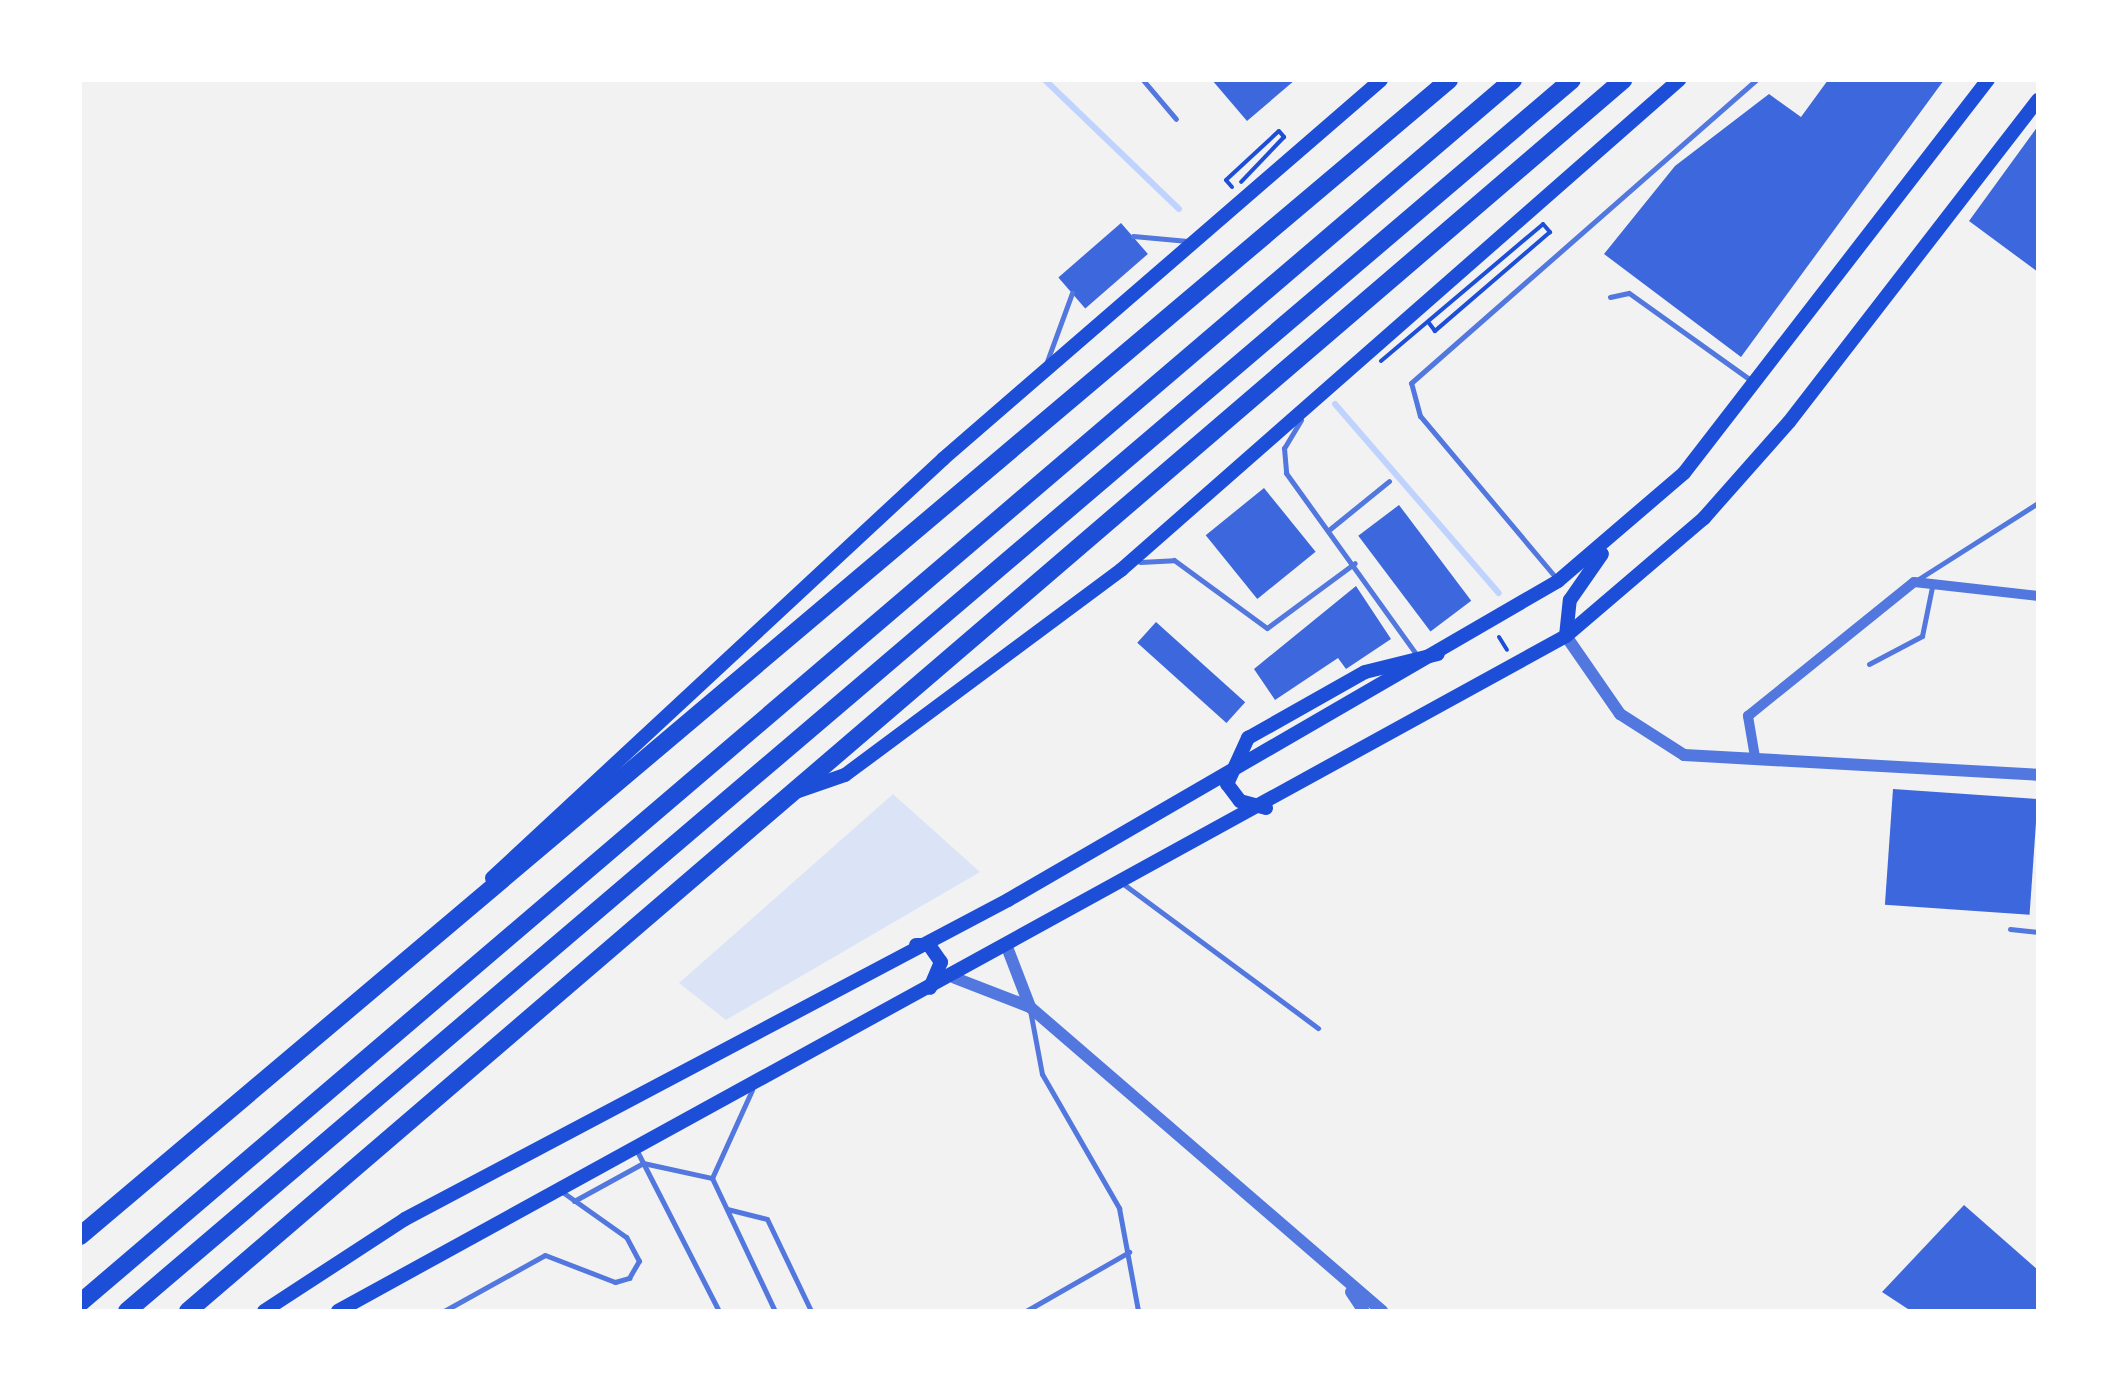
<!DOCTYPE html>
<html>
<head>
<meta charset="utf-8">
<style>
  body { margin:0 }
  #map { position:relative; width:2118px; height:1391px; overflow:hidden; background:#f2f2f2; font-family:Jost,sans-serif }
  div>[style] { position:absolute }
  .green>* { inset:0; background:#dbe4f7 }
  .stream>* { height:6px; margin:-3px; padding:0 3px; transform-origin:3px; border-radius:3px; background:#bfd3fe }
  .building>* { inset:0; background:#3d67dc; transform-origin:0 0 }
  .path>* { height:4px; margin:-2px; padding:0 2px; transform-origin:2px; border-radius:2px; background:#1d4ed8 }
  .service>* { height:5px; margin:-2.5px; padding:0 2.5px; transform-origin:2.5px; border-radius:2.5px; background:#5277de }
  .minor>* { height:10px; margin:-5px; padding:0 5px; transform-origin:5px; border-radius:5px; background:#5277de }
  .tertiary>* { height:12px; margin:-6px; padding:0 6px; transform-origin:6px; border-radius:6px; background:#5277de }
  .secondary>* { height:14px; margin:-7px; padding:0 7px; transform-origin:7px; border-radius:7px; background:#1d4ed8 }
  .motorway>* { height:18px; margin:-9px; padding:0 9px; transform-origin:9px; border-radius:9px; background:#1d4ed8 }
  span { translate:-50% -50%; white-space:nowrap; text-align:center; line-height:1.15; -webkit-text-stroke:8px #fff; paint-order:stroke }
  .frame { position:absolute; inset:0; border:82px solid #fff; pointer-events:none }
</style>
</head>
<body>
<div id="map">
  <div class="green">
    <div style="clip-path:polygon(893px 794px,980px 872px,726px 1020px,679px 983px)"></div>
  </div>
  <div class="stream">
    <div style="left:1045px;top:80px;width:186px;rotate:43.9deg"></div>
    <div style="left:1335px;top:404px;width:250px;rotate:49.1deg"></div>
  </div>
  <div class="building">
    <div style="clip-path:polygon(1212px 80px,1295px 80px,1247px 121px)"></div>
    <div style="clip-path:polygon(1828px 80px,1944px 80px,1741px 357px,1604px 254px,1675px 166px,1769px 94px,1801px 117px)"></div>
    <div style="clip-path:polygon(2038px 126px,2038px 272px,1969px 221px)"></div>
    <div style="left:1121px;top:223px;width:41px;height:83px;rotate:49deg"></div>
    <div style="left:1264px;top:488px;width:82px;height:75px;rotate:51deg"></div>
    <div style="left:1399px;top:505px;width:120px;height:51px;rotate:53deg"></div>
    <div style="clip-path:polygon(1356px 586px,1391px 639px,1346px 669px,1338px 658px,1275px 700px,1254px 669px)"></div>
    <div style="left:1156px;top:622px;width:120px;height:28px;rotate:42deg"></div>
    <div style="left:1893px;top:789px;width:145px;height:116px;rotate:4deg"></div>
    <div style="clip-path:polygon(1964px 1205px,2038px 1270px,2038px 1311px,1911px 1311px,1882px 1292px)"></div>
  </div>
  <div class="path">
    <div style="left:1232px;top:187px;width:9px;rotate:-131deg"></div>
    <div style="left:1226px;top:180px;width:72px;rotate:-42.8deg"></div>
    <div style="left:1279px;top:131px;width:8px;rotate:50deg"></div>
    <div style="left:1284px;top:137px;width:62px;rotate:133.7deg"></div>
    <div style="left:1381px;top:361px;width:212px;rotate:-40.2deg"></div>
    <div style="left:1543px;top:224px;width:11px;rotate:49deg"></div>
    <div style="left:1550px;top:232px;width:152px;rotate:139.3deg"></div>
    <div style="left:1435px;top:331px;width:10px;rotate:-127deg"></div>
    <div style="left:1499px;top:637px;width:15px;rotate:58deg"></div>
  </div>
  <div class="service">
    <div style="left:1143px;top:80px;width:51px;rotate:49.8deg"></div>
    <div style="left:1133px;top:236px;width:55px;rotate:5.2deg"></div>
    <div style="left:1610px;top:297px;width:19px;rotate:-12deg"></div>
    <div style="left:1629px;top:293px;width:151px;rotate:35.6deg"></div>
    <div style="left:1046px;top:364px;width:76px;rotate:-69.9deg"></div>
    <div style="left:1301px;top:420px;width:33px;rotate:121deg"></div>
    <div style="left:1284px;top:448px;width:25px;rotate:85deg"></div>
    <div style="left:1286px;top:473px;width:224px;rotate:54.3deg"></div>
    <div style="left:1330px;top:529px;width:76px;rotate:-39.1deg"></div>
    <div style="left:1140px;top:562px;width:34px;rotate:-3deg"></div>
    <div style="left:1174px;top:560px;width:115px;rotate:36.2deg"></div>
    <div style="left:1267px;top:628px;width:109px;rotate:-36.5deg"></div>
    <div style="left:1557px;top:579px;width:213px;rotate:-130deg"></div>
    <div style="left:1420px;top:416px;width:34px;rotate:-105deg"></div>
    <div style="left:1411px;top:383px;width:459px;rotate:-41.3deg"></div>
    <div style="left:1917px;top:580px;width:143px;rotate:-32.5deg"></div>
    <div style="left:1869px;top:664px;width:60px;rotate:-27.8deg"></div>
    <div style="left:1922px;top:636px;width:50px;rotate:-78.5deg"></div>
    <div style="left:1122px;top:883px;width:244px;rotate:36.5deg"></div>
    <div style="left:2010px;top:929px;width:28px;rotate:6deg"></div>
    <div style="left:1030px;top:1010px;width:65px;rotate:79.4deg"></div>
    <div style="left:1042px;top:1074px;width:155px;rotate:60.1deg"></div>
    <div style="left:1119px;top:1208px;width:105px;rotate:79.5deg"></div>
    <div style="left:637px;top:1151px;width:180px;rotate:62.9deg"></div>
    <div style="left:712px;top:1178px;width:97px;rotate:-65.6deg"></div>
    <div style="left:574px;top:1201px;width:79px;rotate:-28.8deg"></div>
    <div style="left:643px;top:1163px;width:71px;rotate:12.3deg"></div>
    <div style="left:712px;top:1178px;width:147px;rotate:64.7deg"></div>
    <div style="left:727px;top:1209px;width:41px;rotate:14deg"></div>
    <div style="left:767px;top:1219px;width:102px;rotate:64.4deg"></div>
    <div style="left:444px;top:1311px;width:115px;rotate:-29deg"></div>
    <div style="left:545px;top:1255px;width:75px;rotate:21.1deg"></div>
    <div style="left:615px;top:1282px;width:15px;rotate:-16deg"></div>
    <div style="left:629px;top:1278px;width:20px;rotate:-60deg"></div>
    <div style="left:639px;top:1261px;width:27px;rotate:-118deg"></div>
    <div style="left:626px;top:1237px;width:80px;rotate:-144.7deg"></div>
    <div style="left:1026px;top:1311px;width:119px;rotate:-29.8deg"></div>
  </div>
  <div class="minor">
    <div style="left:1755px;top:757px;width:42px;rotate:-99.7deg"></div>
    <div style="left:1748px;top:716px;width:213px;rotate:-38.9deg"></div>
    <div style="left:1914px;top:582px;width:125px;rotate:6.4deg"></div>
  </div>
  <div class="tertiary">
    <div style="left:1566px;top:636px;width:95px;rotate:55.3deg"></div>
    <div style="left:1620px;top:714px;width:76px;rotate:32.6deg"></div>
    <div style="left:1684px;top:755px;width:355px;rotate:3.2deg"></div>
    <div style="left:1007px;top:947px;width:64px;rotate:69deg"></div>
    <div style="left:955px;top:978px;width:80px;rotate:21.1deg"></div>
    <div style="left:1030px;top:1007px;width:465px;rotate:40.8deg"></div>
    <div style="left:1351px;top:1292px;width:23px;rotate:56deg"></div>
  </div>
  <div class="secondary">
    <div style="left:1566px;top:636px;width:36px;rotate:-84deg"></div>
    <div style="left:1570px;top:600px;width:56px;rotate:-55.2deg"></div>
    <div style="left:796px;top:792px;width:52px;rotate:-19.1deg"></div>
    <div style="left:845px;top:775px;width:344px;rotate:-36.6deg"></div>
    <div style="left:1121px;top:570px;width:743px;rotate:-41.29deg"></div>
    <div style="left:1266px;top:808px;width:27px;rotate:-165deg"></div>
    <div style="left:1240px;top:801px;width:21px;rotate:-127deg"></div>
    <div style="left:1227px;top:784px;width:51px;rotate:-65.5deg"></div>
    <div style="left:1248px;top:738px;width:134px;rotate:-29.4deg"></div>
    <div style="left:1365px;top:672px;width:75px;rotate:-13.9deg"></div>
    <div style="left:492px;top:878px;width:616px;rotate:-42.89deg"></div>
    <div style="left:943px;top:459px;width:579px;rotate:-40.87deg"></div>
    <div style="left:916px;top:945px;width:13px"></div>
    <div style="left:929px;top:945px;width:21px;rotate:55deg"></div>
    <div style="left:941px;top:962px;width:28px;rotate:113deg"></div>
    <div style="left:264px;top:1311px;width:168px;rotate:-33.1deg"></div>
    <div style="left:405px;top:1219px;width:682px;rotate:-27.88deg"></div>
    <div style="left:1008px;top:900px;width:636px;rotate:-30.11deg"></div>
    <div style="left:1558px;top:581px;width:166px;rotate:-40.6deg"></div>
    <div style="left:1684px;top:473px;width:497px;rotate:-52.3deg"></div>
    <div style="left:338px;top:1311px;width:1401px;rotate:-28.8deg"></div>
    <div style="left:1566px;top:636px;width:182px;rotate:-40.5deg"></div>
    <div style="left:1704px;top:518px;width:128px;rotate:-48.5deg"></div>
    <div style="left:1789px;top:422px;width:407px;rotate:-52.3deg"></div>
  </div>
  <div class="motorway">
    <div style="left:80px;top:1236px;width:1792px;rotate:-40.18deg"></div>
    <div style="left:80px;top:1303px;width:1884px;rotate:-40.48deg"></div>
    <div style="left:127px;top:1311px;width:1898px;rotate:-40.43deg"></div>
    <div style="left:188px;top:1311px;width:1891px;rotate:-40.62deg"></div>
  </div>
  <div class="frame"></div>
</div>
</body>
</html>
